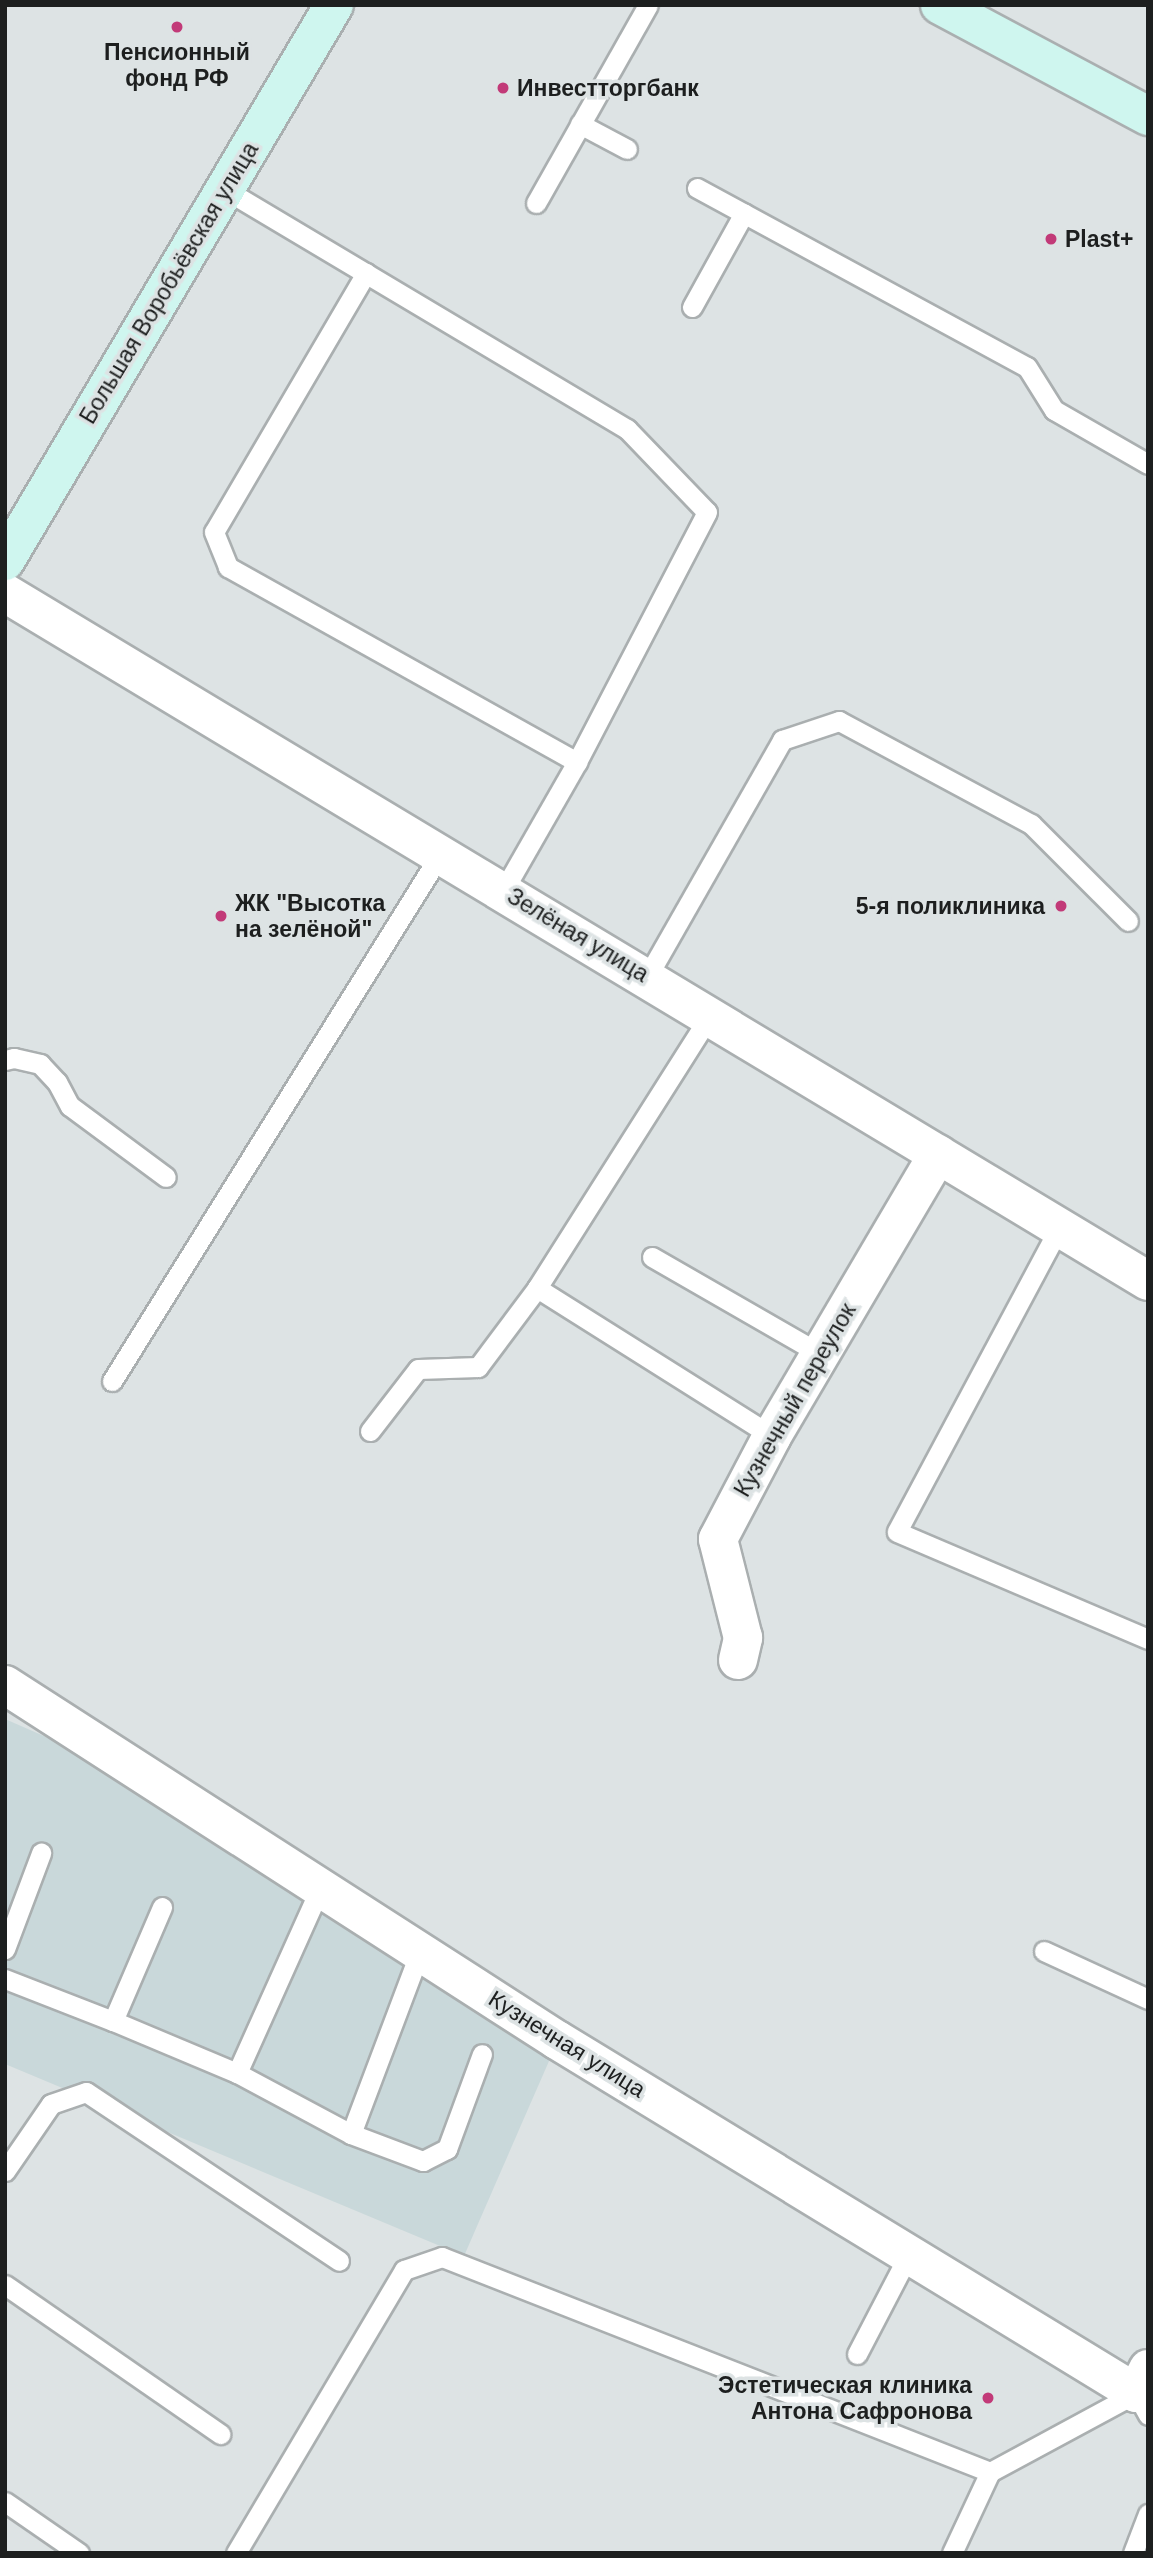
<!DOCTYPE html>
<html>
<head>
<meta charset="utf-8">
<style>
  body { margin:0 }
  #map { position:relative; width:1153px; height:2558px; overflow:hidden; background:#dde3e4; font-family:Arial,sans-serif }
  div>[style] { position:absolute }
  .built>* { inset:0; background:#c9d8da }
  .roads { filter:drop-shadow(2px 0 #aaafb0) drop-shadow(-2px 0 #aaafb0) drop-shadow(0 2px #aaafb0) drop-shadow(0 -2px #aaafb0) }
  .lane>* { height:19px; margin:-9.5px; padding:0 9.5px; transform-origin:9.5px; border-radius:9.5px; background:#fff }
  .street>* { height:38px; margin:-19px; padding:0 19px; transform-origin:19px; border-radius:19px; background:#fff }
  .secondary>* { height:38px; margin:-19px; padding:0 19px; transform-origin:19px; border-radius:19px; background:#cff6ef }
  .dots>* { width:19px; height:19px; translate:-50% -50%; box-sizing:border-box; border:4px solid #dde3e4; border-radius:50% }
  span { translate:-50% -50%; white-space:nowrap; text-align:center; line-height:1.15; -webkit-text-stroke:7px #dde3e4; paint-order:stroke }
  .poi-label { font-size:23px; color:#1d1f1f; font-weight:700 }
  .left { translate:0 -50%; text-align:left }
  .right { translate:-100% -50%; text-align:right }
  .street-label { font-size:23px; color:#1d1f1f }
  .frame { position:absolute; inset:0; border:7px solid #1d1f1f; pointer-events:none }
</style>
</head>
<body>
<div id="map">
  <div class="built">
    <div style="clip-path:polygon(5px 1719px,277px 1838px,563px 2029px,464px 2256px,5px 2064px)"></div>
  </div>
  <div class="roads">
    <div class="lane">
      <div style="left:580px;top:124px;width:53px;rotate:28deg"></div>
      <div style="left:697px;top:188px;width:375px;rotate:28.5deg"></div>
      <div style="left:1027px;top:367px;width:51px;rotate:57.9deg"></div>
      <div style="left:1054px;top:410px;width:108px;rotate:29.9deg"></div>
      <div style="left:226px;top:190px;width:467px;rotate:30.8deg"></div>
      <div style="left:627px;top:429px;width:115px;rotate:46.1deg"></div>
      <div style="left:707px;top:512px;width:282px;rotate:117.5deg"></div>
      <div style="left:577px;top:762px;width:149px;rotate:119.8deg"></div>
      <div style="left:536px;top:203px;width:227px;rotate:-60.5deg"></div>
      <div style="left:366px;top:273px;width:300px;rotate:120.4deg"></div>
      <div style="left:214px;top:532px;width:38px;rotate:68deg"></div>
      <div style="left:228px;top:567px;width:400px;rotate:29.2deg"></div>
      <div style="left:692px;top:307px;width:107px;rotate:-61deg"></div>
      <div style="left:647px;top:977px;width:273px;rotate:-60.3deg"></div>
      <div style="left:782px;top:740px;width:60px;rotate:-18.4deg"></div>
      <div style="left:839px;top:721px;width:218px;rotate:28.2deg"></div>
      <div style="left:1031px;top:824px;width:137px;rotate:45deg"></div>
      <div style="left:5px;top:1060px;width:9px;rotate:-13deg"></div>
      <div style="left:14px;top:1058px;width:27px;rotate:13deg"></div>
      <div style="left:40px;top:1064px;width:25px;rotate:47deg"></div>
      <div style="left:57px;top:1082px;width:27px;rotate:62deg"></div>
      <div style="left:70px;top:1106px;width:119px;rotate:36.5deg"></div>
      <div style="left:1059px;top:1228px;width:344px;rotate:118.1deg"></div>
      <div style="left:897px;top:1532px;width:273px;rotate:23.1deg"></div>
      <div style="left:652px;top:1257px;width:195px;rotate:29.9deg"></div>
      <div style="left:537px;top:1288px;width:278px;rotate:32.2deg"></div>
      <div style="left:112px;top:1381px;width:622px;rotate:-58.07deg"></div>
      <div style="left:370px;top:1431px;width:78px;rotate:-52.3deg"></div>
      <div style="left:418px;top:1369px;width:60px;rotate:-1.9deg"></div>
      <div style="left:478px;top:1367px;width:99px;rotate:-53.2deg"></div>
      <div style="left:537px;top:1288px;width:323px;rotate:-57.6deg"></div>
      <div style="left:5px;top:1949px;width:103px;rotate:-69.4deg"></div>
      <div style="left:1044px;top:1951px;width:115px;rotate:24.8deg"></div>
      <div style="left:5px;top:1979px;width:116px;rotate:21.3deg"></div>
      <div style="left:113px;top:2021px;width:124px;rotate:-66.7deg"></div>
      <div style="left:113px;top:2021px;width:134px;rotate:22.8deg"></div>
      <div style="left:237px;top:2073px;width:203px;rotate:-65.8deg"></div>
      <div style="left:237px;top:2073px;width:129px;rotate:28.2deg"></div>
      <div style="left:351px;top:2134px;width:196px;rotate:-69.3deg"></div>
      <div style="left:351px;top:2134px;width:77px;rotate:20.6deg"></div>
      <div style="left:423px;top:2161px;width:27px;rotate:-27deg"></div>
      <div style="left:447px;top:2149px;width:101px;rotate:-69.8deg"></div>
      <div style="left:5px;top:2171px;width:81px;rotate:-55.5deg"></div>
      <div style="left:51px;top:2104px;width:37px;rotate:-19deg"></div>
      <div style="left:86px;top:2092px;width:304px;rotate:33.7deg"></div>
      <div style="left:5px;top:2285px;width:262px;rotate:34.7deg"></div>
      <div style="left:857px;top:2354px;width:113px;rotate:-62.5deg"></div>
      <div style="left:5px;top:2502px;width:90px;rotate:34.6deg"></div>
      <div style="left:236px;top:2553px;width:329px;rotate:-59.3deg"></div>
      <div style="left:404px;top:2270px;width:40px;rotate:-18.9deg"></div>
      <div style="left:442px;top:2257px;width:589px;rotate:21.42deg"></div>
      <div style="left:952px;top:2553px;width:89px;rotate:-64.9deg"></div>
      <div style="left:990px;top:2472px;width:166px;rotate:-28.4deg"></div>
      <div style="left:1136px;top:2393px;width:25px;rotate:61deg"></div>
      <div style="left:1133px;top:2553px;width:42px;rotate:-69deg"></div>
    </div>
    <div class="street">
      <div style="left:5px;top:593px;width:1334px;rotate:31.04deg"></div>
      <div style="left:738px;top:1660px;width:23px;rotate:-77deg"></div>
      <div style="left:743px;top:1638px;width:102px;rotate:-104.2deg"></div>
      <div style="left:718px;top:1539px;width:116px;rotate:-62.3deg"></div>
      <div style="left:772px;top:1436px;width:327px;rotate:-59.5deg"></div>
      <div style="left:5px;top:1685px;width:656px;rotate:32.75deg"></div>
      <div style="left:557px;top:2040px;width:678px;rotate:31.37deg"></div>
      <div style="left:1136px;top:2393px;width:27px;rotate:-63deg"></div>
    </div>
    <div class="secondary">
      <div style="left:940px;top:5px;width:236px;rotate:28.1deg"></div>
      <div style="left:5px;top:561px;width:646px;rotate:-59.39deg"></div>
    </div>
  </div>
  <div class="dots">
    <div style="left:177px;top:27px;background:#c23a78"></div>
    <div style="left:503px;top:88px;background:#c23a78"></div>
    <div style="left:1051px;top:239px;background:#c23a78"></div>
    <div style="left:1061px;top:906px;background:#c23a78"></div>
    <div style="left:221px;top:916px;background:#c23a78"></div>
    <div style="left:988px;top:2398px;background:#c23a78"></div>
  </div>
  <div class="poi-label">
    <span style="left:177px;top:65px">Пенсионный<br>фонд РФ</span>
    <span class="left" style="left:517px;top:88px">Инвестторгбанк</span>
    <span class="left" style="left:1065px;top:239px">Plast+</span>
    <span class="left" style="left:235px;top:916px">ЖК "Высотка<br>на зелёной"</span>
    <span class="right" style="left:1045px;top:906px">5-я поликлиника</span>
    <span class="right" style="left:972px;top:2398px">Эстетическая клиника<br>Антона Сафронова</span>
  </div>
  <div class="street-label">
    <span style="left:169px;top:283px;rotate:-59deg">Большая Воробьёвская улица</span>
    <span style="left:578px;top:935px;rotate:31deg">Зелёная улица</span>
    <span style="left:795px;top:1400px;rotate:-60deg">Кузнечный переулок</span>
    <span style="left:567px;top:2044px;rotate:32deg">Кузнечная улица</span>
  </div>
  <div class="frame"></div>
</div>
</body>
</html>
